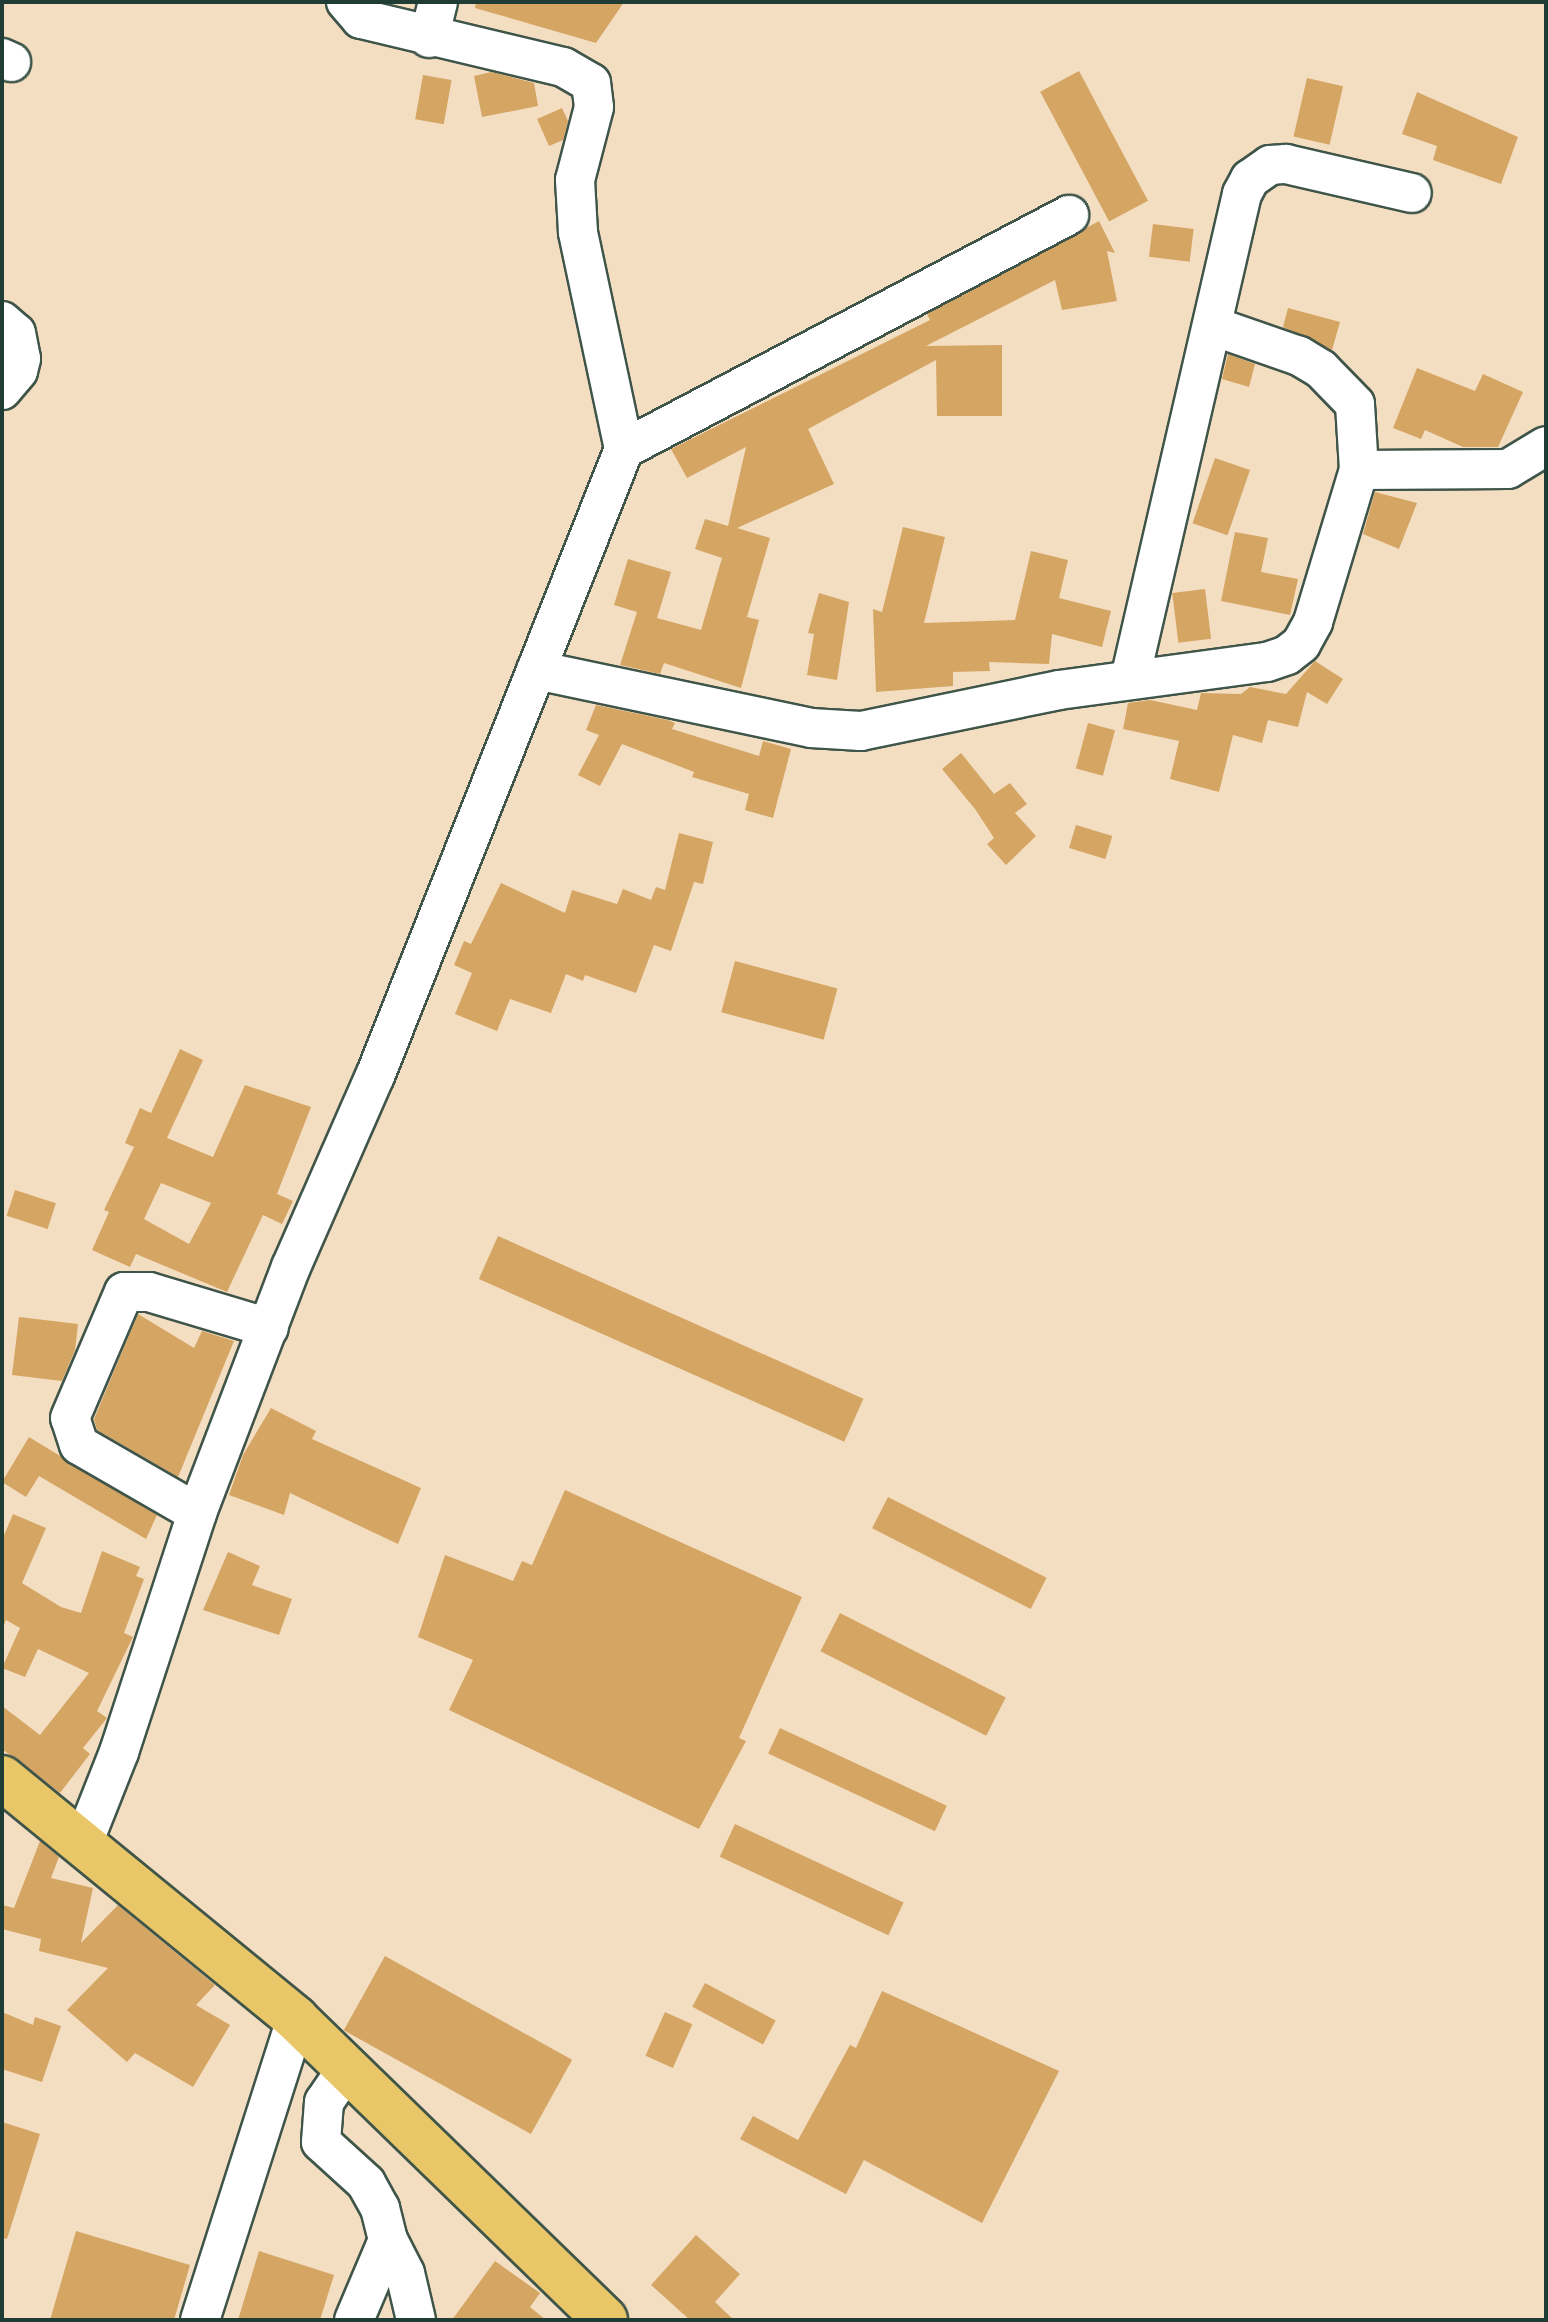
<!DOCTYPE html>
<html>
<head>
<meta charset="utf-8">
<style>
  body { margin:0 }
  #map { position:relative; width:1548px; height:2322px; overflow:hidden; background:#f4dec1; font-family:Itim,sans-serif }
  div>[style] { position:absolute }
  .building>* { inset:0; background:#d5a564; transform-origin:0 0 }
  .roads { filter:drop-shadow(2px 0 #3f5549) drop-shadow(-2px 0 #3f5549) drop-shadow(0 2px #3f5549) drop-shadow(0 -2px #3f5549) }
  .minor>* { height:38px; margin:-19px; padding:0 19px; transform-origin:19px; border-radius:19px; background:#fff }
  .major>* { height:44px; margin:-22px; padding:0 22px; transform-origin:22px; border-radius:22px; background:#e9c769 }
  span { translate:-50% -50%; white-space:nowrap; text-align:center; line-height:1.15; -webkit-text-stroke:6px #fbf7ec; paint-order:stroke }
  .frame { position:absolute; inset:0; border:4px solid #1f3d34; pointer-events:none }
</style>
</head>
<body>
<div id="map">
  <div class="building">
    <div style="clip-path:polygon(476px 2px,624px 2px,596px 43px,475px 8px)"></div>
    <div style="left:1079px;top:71px;width:147px;height:44px;rotate:62deg"></div>
    <div style="clip-path:polygon(491px 72px,534px 83px,538px 106px,482px 117px,474px 76px)"></div>
    <div style="left:423px;top:75px;width:29px;height:45px;rotate:10deg"></div>
    <div style="left:1307px;top:78px;width:37px;height:60px;rotate:13deg"></div>
    <div style="clip-path:polygon(1417px 92px,1518px 137px,1501px 184px,1433px 160px,1437px 146px,1402px 134px)"></div>
    <div style="clip-path:polygon(562px 108px,568px 121px,563px 140px,549px 146px,537px 119px)"></div>
    <div style="clip-path:polygon(1099px 221px,1115px 253px,1107px 251px,1117px 301px,1062px 310px,1055px 280px,926px 346px,1002px 345px,1002px 416px,937px 416px,936px 360px,808px 429px,834px 484px,737px 528px,770px 538px,747px 617px,759px 620px,741px 688px,664px 663px,660px 674px,620px 665px,637px 612px,614px 605px,628px 559px,671px 572px,657px 618px,701px 630px,722px 558px,695px 549px,705px 519px,728px 526px,746px 447px,687px 478px,671px 449px,930px 320px,927px 314px)"></div>
    <div style="left:1153px;top:224px;width:41px;height:33px;rotate:7deg"></div>
    <div style="clip-path:polygon(1288px 308px,1340px 322px,1332px 350px,1283px 327px)"></div>
    <div style="clip-path:polygon(1228px 354px,1255px 364px,1249px 387px,1222px 379px)"></div>
    <div style="clip-path:polygon(1417px 368px,1475px 391px,1483px 374px,1523px 392px,1498px 447px,1463px 447px,1425px 430px,1421px 439px,1393px 428px)"></div>
    <div style="left:1215px;top:458px;width:37px;height:69px;rotate:19deg"></div>
    <div style="clip-path:polygon(1375px 492px,1417px 503px,1399px 549px,1363px 534px)"></div>
    <div style="clip-path:polygon(903px 527px,945px 537px,924px 623px,1015px 620px,1031px 551px,1068px 560px,1059px 598px,1111px 611px,1102px 647px,1052px 634px,1049px 664px,989px 662px,990px 671px,953px 672px,953px 686px,876px 692px,873px 609px,882px 612px)"></div>
    <div style="clip-path:polygon(1235px 532px,1268px 538px,1261px 572px,1298px 579px,1290px 615px,1221px 601px)"></div>
    <div style="left:1205px;top:589px;width:50px;height:33px;rotate:83deg"></div>
    <div style="clip-path:polygon(819px 593px,849px 602px,837px 680px,807px 675px,814px 634px,808px 633px)"></div>
    <div style="clip-path:polygon(1315px 661px,1343px 679px,1327px 704px,1307px 692px,1298px 727px,1268px 720px,1262px 743px,1233px 735px,1219px 792px,1170px 779px,1179px 741px,1123px 729px,1128px 703px,1150px 700px,1197px 710px,1201px 693px,1241px 694px,1250px 687px,1286px 694px)"></div>
    <div style="clip-path:polygon(596px 705px,668px 720px,675px 723px,672px 729px,759px 756px,763px 741px,791px 749px,773px 818px,745px 810px,749px 794px,692px 777px,694px 772px,622px 744px,600px 786px,578px 775px,599px 735px,586px 730px)"></div>
    <div style="left:1088px;top:723px;width:28px;height:47px;rotate:15deg"></div>
    <div style="clip-path:polygon(961px 753px,994px 794px,1010px 783px,1027px 804px,1015px 813px,1036px 836px,1006px 865px,987px 844px,994px 838px,975px 809px,942px 769px)"></div>
    <div style="left:1076px;top:825px;width:38px;height:24px;rotate:17deg"></div>
    <div style="clip-path:polygon(679px 833px,713px 842px,703px 884px,694px 882px,671px 951px,654px 945px,636px 993px,585px 975px,583px 981px,566px 974px,551px 1013px,510px 999px,497px 1031px,455px 1014px,472px 973px,454px 965px,464px 941px,471px 944px,501px 883px,565px 913px,572px 890px,617px 904px,623px 889px,651px 900px,656px 887px,665px 890px)"></div>
    <div style="left:735px;top:961px;width:106px;height:53px;rotate:15deg"></div>
    <div style="clip-path:polygon(evenodd,180px 1049px,203px 1060px,167px 1138px,213px 1157px,245px 1085px,311px 1107px,277px 1194px,293px 1201px,282px 1224px,263px 1215px,227px 1292px,136px 1254px,130px 1267px,92px 1250px,109px 1212px,104px 1210px,134px 1147px,125px 1143px,140px 1108px,151px 1113px,180px 1049px,161px 1183px,211px 1203px,189px 1244px,144px 1219px,161px 1183px)"></div>
    <div style="left:15px;top:1190px;width:43px;height:27px;rotate:18deg"></div>
    <div style="left:498px;top:1236px;width:400px;height:47px;rotate:24deg"></div>
    <div style="clip-path:polygon(138px 1314px,194px 1348px,202px 1331px,234px 1341px,178px 1477px,97px 1430px,94px 1419px)"></div>
    <div style="clip-path:polygon(19px 1317px,78px 1324px,75px 1350px,62px 1381px,12px 1375px)"></div>
    <div style="clip-path:polygon(271px 1408px,316px 1431px,312px 1439px,421px 1488px,398px 1544px,290px 1493px,284px 1515px,229px 1495px,243px 1455px)"></div>
    <div style="clip-path:polygon(29px 1437px,157px 1515px,146px 1539px,39px 1476px,26px 1497px,2px 1482px)"></div>
    <div style="clip-path:polygon(565px 1490px,802px 1597px,739px 1738px,746px 1741px,699px 1829px,449px 1710px,473px 1660px,418px 1637px,445px 1555px,513px 1581px,522px 1561px,532px 1565px)"></div>
    <div style="left:888px;top:1497px;width:178px;height:35px;rotate:27deg"></div>
    <div style="clip-path:polygon(13px 1514px,46px 1528px,22px 1583px,61px 1607px,81px 1613px,102px 1551px,140px 1567px,136px 1576px,144px 1579px,124px 1633px,133px 1637px,97px 1711px,107px 1718px,83px 1748px,90px 1754px,60px 1793px,2px 1749px,2px 1706px,40px 1735px,89px 1673px,38px 1649px,25px 1677px,2px 1668px,20px 1628px,6px 1620px,2px 1630px,2px 1540px)"></div>
    <div style="clip-path:polygon(228px 1552px,260px 1566px,252px 1585px,292px 1599px,279px 1635px,203px 1610px)"></div>
    <div style="left:840px;top:1613px;width:186px;height:43px;rotate:27deg"></div>
    <div style="left:780px;top:1728px;width:184px;height:28px;rotate:25deg"></div>
    <div style="left:735px;top:1824px;width:186px;height:36px;rotate:25deg"></div>
    <div style="clip-path:polygon(40px 1841px,59px 1857px,51px 1878px,93px 1888px,81px 1943px,118px 1905px,215px 1985px,196px 2005px,230px 2025px,193px 2087px,135px 2053px,127px 2062px,67px 2010px,108px 1968px,39px 1951px,41px 1939px,2px 1929px,2px 1905px,14px 1908px)"></div>
    <div style="left:385px;top:1956px;width:214px;height:85px;rotate:29deg"></div>
    <div style="left:705px;top:1983px;width:80px;height:27px;rotate:28deg"></div>
    <div style="clip-path:polygon(882px 1991px,1059px 2071px,982px 2223px,864px 2160px,846px 2194px,740px 2139px,753px 2116px,798px 2140px,850px 2045px,856px 2048px)"></div>
    <div style="clip-path:polygon(2px 2012px,33px 2025px,35px 2017px,61px 2026px,42px 2082px,2px 2069px)"></div>
    <div style="left:665px;top:2012px;width:30px;height:48px;rotate:24deg"></div>
    <div style="clip-path:polygon(2px 2122px,40px 2134px,7px 2239px,2px 2238px)"></div>
    <div style="clip-path:polygon(76px 2231px,190px 2265px,174px 2320px,50px 2320px)"></div>
    <div style="clip-path:polygon(696px 2235px,740px 2274px,715px 2302px,734px 2320px,690px 2320px,651px 2285px)"></div>
    <div style="clip-path:polygon(259px 2251px,334px 2275px,320px 2320px,238px 2320px)"></div>
    <div style="clip-path:polygon(495px 2261px,540px 2293px,530px 2307px,546px 2320px,452px 2320px)"></div>
  </div>
  <div class="roads">
    <div class="minor">
      <div style="left:429px;top:38px;width:37px;rotate:-76deg"></div>
      <div style="left:2px;top:58px;width:10px;rotate:24deg"></div>
      <div style="left:2px;top:321px;width:18px;rotate:41deg"></div>
      <div style="left:16px;top:333px;width:26px;rotate:79deg"></div>
      <div style="left:21px;top:359px;width:12px;rotate:104deg"></div>
      <div style="left:18px;top:371px;width:25px;rotate:130deg"></div>
      <div style="left:624px;top:449px;width:503px;rotate:-27.74deg"></div>
      <div style="left:1359px;top:470px;width:149px;rotate:-0.4deg"></div>
      <div style="left:1508px;top:469px;width:44px;rotate:-31.2deg"></div>
      <div style="left:536px;top:670px;width:281px;rotate:11.9deg"></div>
      <div style="left:811px;top:728px;width:50px;rotate:3.4deg"></div>
      <div style="left:861px;top:731px;width:202px;rotate:-11.7deg"></div>
      <div style="left:1059px;top:690px;width:210px;rotate:-7.7deg"></div>
      <div style="left:1267px;top:662px;width:21px;rotate:-19deg"></div>
      <div style="left:1287px;top:655px;width:18px;rotate:-38deg"></div>
      <div style="left:1301px;top:644px;width:25px;rotate:-61deg"></div>
      <div style="left:1313px;top:622px;width:159px;rotate:-73.2deg"></div>
      <div style="left:1359px;top:470px;width:66px;rotate:-93.5deg"></div>
      <div style="left:1355px;top:404px;width:49px;rotate:-134.2deg"></div>
      <div style="left:1321px;top:369px;width:26px;rotate:-149deg"></div>
      <div style="left:1299px;top:356px;width:91px;rotate:-160.8deg"></div>
      <div style="left:1130px;top:679px;width:498px;rotate:-77deg"></div>
      <div style="left:1242px;top:194px;width:17px;rotate:-62deg"></div>
      <div style="left:1250px;top:179px;width:24px;rotate:-35deg"></div>
      <div style="left:1270px;top:165px;width:16px;rotate:-4deg"></div>
      <div style="left:1286px;top:164px;width:129px;rotate:13deg"></div>
      <div style="left:197px;top:1513px;width:136px;rotate:-150deg"></div>
      <div style="left:79px;top:1445px;width:28px;rotate:-108deg"></div>
      <div style="left:70px;top:1418px;width:137px;rotate:-66.8deg"></div>
      <div style="left:124px;top:1292px;width:25px"></div>
      <div style="left:149px;top:1292px;width:125px;rotate:16.7deg"></div>
      <div style="left:83px;top:1843px;width:98px;rotate:-68.4deg"></div>
      <div style="left:119px;top:1752px;width:251px;rotate:-71.9deg"></div>
      <div style="left:197px;top:1513px;width:263px;rotate:-69.1deg"></div>
      <div style="left:291px;top:1267px;width:209px;rotate:-66.3deg"></div>
      <div style="left:375px;top:1076px;width:675px;rotate:-68.34deg"></div>
      <div style="left:624px;top:449px;width:222px;rotate:-102deg"></div>
      <div style="left:578px;top:232px;width:52px;rotate:-93.3deg"></div>
      <div style="left:575px;top:180px;width:75px;rotate:-75.4deg"></div>
      <div style="left:594px;top:107px;width:24px;rotate:-97deg"></div>
      <div style="left:591px;top:83px;width:32px;rotate:-150deg"></div>
      <div style="left:563px;top:67px;width:208px;rotate:-166.6deg"></div>
      <div style="left:361px;top:19px;width:23px;rotate:-131deg"></div>
      <div style="left:348px;top:2067px;width:42px;rotate:124.4deg"></div>
      <div style="left:324px;top:2102px;width:40px;rotate:94.3deg"></div>
      <div style="left:321px;top:2142px;width:61px;rotate:42.3deg"></div>
      <div style="left:366px;top:2183px;width:29px;rotate:61deg"></div>
      <div style="left:380px;top:2208px;width:33px;rotate:76deg"></div>
      <div style="left:388px;top:2240px;width:87px;rotate:113deg"></div>
      <div style="left:388px;top:2240px;width:37px;rotate:63deg"></div>
      <div style="left:405px;top:2273px;width:48px;rotate:76.8deg"></div>
      <div style="left:200px;top:2320px;width:316px;rotate:-72.3deg"></div>
    </div>
    <div class="major">
      <div style="left:2px;top:1778px;width:380px;rotate:39.3deg"></div>
      <div style="left:296px;top:2019px;width:431px;rotate:44.2deg"></div>
    </div>
  </div>
  <div class="frame"></div>
</div>
</body>
</html>
